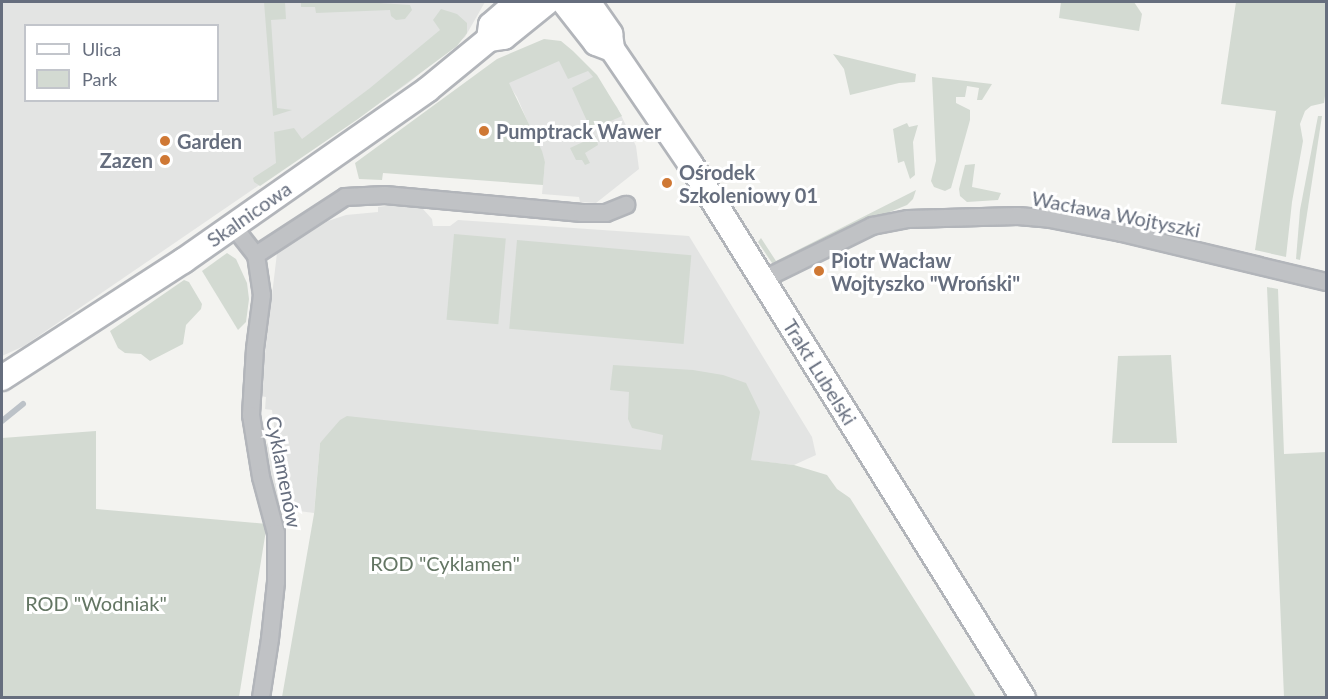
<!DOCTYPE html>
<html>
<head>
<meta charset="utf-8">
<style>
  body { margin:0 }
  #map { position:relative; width:1328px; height:699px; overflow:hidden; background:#f3f3f0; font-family:Lato,sans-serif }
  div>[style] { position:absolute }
  .built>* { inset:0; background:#e3e4e3 }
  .green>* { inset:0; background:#d3dad2; transform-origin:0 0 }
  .stream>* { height:6px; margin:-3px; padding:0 3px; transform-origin:3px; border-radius:3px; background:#bcc2c8 }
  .roads { filter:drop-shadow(2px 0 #b2b5ba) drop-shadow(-2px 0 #b2b5ba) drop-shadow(0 2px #b2b5ba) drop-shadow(0 -2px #b2b5ba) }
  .street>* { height:16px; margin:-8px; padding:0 8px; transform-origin:8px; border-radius:8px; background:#c0c2c5 }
  .secondary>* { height:24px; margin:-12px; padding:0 12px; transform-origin:12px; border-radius:12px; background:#fff }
  .dots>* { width:16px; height:16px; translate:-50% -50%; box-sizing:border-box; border:3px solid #fff; border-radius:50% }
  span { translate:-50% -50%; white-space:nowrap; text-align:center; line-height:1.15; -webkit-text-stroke:6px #fff; paint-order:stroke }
  .poi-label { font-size:20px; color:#666e7e; font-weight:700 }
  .left { translate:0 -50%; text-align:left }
  .right { translate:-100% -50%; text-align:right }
  .street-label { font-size:20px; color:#666e7e }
  .park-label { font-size:20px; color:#647664 }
  .frame { position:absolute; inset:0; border:3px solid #666e7e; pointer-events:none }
  .legend { position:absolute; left:24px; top:24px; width:195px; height:78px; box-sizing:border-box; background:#fff; border:2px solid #c2c5cb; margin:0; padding:8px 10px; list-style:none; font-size:18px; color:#666e7e }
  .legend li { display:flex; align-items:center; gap:12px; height:30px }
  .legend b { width:30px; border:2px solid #c2c5cb }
</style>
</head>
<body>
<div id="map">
  <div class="built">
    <div style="clip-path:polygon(evenodd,2px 2px,485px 2px,465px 37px,407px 84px,24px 346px,2px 356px,2px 2px,26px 26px,218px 26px,218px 100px,26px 100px,26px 26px)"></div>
    <div style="clip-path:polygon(575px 54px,617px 107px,636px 146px,639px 169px,596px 203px,580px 202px,579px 197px,542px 194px,545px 162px,517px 97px,505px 79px)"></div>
    <div style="clip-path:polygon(393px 205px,423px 209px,432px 219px,433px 226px,450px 226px,458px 220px,689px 236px,812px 437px,816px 455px,794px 465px,347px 417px,320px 443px,314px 513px,276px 508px,264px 447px,275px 434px,272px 410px,265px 409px,266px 397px,260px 396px,277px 253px,328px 221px,346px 215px,378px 212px,378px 207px)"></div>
  </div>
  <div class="green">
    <div style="clip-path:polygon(264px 2px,285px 2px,286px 19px,271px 20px,277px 108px,292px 110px,273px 116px)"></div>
    <div style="clip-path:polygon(301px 2px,364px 2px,410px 5px,412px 10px,405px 19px,396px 20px,391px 16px,390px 10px,316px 13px,315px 7px,301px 7px)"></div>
    <div style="clip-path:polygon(1061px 2px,1134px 2px,1142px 14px,1139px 31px,1059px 18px)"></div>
    <div style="clip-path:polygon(1236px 2px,1326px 2px,1326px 89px,1324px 103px,1311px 106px,1305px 111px,1300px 124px,1303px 141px,1292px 202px,1286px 257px,1255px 250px,1276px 111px,1221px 104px)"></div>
    <div style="clip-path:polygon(441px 9px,457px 14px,467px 23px,467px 33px,457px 46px,358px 119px,260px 186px,254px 182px,253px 178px,276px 163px,274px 132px,294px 128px,302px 139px,370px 88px,440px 30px,433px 20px)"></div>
    <div style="clip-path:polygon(544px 39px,561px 41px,573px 51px,597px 75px,622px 116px,591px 130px,572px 88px,593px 77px,588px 71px,568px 79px,559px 61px,509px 83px,542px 151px,545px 162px,543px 185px,383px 173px,382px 180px,359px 179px,355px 163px,497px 59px)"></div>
    <div style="clip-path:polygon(833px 54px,916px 74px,915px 82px,899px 83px,850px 95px,844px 69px)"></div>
    <div style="clip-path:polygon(932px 77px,992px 84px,982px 100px,977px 100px,979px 88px,967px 86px,965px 97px,956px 97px,956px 103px,970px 110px,970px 120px,951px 188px,945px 191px,934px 187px,931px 181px,936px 161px)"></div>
    <div style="clip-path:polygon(1318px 116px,1322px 116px,1300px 260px,1296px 259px,1300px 210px)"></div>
    <div style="clip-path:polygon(907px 123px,909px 127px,918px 125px,913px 142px,915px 175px,910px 179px,904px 161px,898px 163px,893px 129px)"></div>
    <div style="clip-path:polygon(596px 136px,598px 145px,585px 153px,590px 163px,585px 165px,582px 160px,576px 160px,570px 148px)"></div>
    <div style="clip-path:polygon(975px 164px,972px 187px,1001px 193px,998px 200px,967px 202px,960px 196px,959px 189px,965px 165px)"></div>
    <div style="clip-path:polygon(916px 190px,913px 199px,907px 205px,843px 231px,780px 263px,772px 263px,758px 242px,761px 238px,776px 261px)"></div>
    <div style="left:454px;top:234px;width:52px;height:86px;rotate:5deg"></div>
    <div style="left:517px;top:240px;width:175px;height:89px;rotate:5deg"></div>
    <div style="clip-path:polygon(227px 253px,236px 259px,247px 283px,249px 299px,246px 322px,238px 330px,202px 271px)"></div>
    <div style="clip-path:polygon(184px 280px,189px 282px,202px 304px,201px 309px,186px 325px,183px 344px,150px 361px,141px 354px,125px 353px,118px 348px,110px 331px)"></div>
    <div style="clip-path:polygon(1267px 287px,1278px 289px,1284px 454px,1326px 452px,1326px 697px,1284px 697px)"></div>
    <div style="clip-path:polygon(1171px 355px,1177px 443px,1112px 443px,1118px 356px)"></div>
    <div style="clip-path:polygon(613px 365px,693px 370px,723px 375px,746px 383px,760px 412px,751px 460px,794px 465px,827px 475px,837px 489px,850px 498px,976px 697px,282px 697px,314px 514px,320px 443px,340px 420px,347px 416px,661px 450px,663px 435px,632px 428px,628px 419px,629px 392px,610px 390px)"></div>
    <div style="clip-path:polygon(96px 431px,96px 509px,267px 524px,239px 697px,2px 698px,2px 438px)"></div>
  </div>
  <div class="stream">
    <div style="left:2px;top:421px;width:27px;rotate:-39deg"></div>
  </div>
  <div class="roads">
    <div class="street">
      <div style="left:233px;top:226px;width:37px;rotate:52deg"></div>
      <div style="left:256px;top:255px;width:40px;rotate:81.5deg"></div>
      <div style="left:262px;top:295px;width:54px;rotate:97.4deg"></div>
      <div style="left:255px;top:349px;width:66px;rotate:93.5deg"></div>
      <div style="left:251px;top:415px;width:63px;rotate:80.8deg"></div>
      <div style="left:261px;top:477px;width:58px;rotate:75deg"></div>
      <div style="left:276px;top:533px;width:49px;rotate:90deg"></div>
      <div style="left:276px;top:582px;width:57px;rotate:96deg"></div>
      <div style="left:270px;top:639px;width:60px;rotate:98.7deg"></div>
      <div style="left:256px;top:255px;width:106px;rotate:-33.1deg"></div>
      <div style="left:345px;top:197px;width:40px;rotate:-2.9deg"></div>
      <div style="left:385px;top:195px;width:198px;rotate:5.2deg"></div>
      <div style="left:582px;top:213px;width:24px"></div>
      <div style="left:606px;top:213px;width:22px;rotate:-22deg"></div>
      <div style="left:762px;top:280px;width:123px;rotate:-26.1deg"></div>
      <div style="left:872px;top:226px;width:37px;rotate:-11deg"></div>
      <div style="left:908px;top:219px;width:110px;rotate:-1.6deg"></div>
      <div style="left:1018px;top:216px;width:32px;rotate:5deg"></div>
      <div style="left:1050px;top:219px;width:73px;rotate:11deg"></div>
      <div style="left:1122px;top:233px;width:210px;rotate:13.5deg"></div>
    </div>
    <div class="secondary">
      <div style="left:564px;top:2px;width:52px;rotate:52deg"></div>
      <div style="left:596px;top:43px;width:17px;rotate:21deg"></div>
      <div style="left:588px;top:2px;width:39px;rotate:55deg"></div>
      <div style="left:610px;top:34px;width:15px;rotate:82deg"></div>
      <div style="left:612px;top:49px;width:140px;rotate:55.7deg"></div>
      <div style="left:691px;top:165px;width:628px;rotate:58.08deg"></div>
      <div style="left:489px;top:39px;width:14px;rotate:-82deg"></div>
      <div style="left:491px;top:25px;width:35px;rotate:-41deg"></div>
      <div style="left:2px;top:378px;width:216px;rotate:-32.9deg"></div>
      <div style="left:183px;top:261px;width:298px;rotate:-35deg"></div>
      <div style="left:427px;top:90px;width:80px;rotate:-39.4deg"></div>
      <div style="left:489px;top:39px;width:15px;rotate:-8deg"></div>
      <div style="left:504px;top:37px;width:55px;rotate:-39.1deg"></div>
    </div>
  </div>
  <div class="dots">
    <div style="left:484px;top:131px;background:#cf7834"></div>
    <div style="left:165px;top:141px;background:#cf7834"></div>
    <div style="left:165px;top:160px;background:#cf7834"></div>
    <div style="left:667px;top:183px;background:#cf7834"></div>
    <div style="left:819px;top:271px;background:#cf7834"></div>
  </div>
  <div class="poi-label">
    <span class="left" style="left:496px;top:131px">Pumptrack Wawer</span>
    <span class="left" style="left:177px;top:141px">Garden</span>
    <span class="right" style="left:153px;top:160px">Zazen</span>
    <span class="left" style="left:679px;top:184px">Ośrodek<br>Szkoleniowy 01</span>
    <span class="left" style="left:831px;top:272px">Piotr Wacław<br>Wojtyszko "Wroński"</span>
  </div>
  <div class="street-label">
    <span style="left:249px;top:214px;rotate:-35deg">Skalnicowa</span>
    <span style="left:1116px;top:214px;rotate:11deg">Wacława Wojtyszki</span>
    <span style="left:820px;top:372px;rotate:58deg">Trakt Lubelski</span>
    <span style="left:284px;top:472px;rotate:79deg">Cyklamenów</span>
  </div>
  <div class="park-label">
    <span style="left:445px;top:563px">ROD "Cyklamen"</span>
    <span style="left:96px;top:603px">ROD "Wodniak"</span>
  </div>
  <div class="frame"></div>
  <ul class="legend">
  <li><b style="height:8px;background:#fff"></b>Ulica</li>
  <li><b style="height:16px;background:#d3dad2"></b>Park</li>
  </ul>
</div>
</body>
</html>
